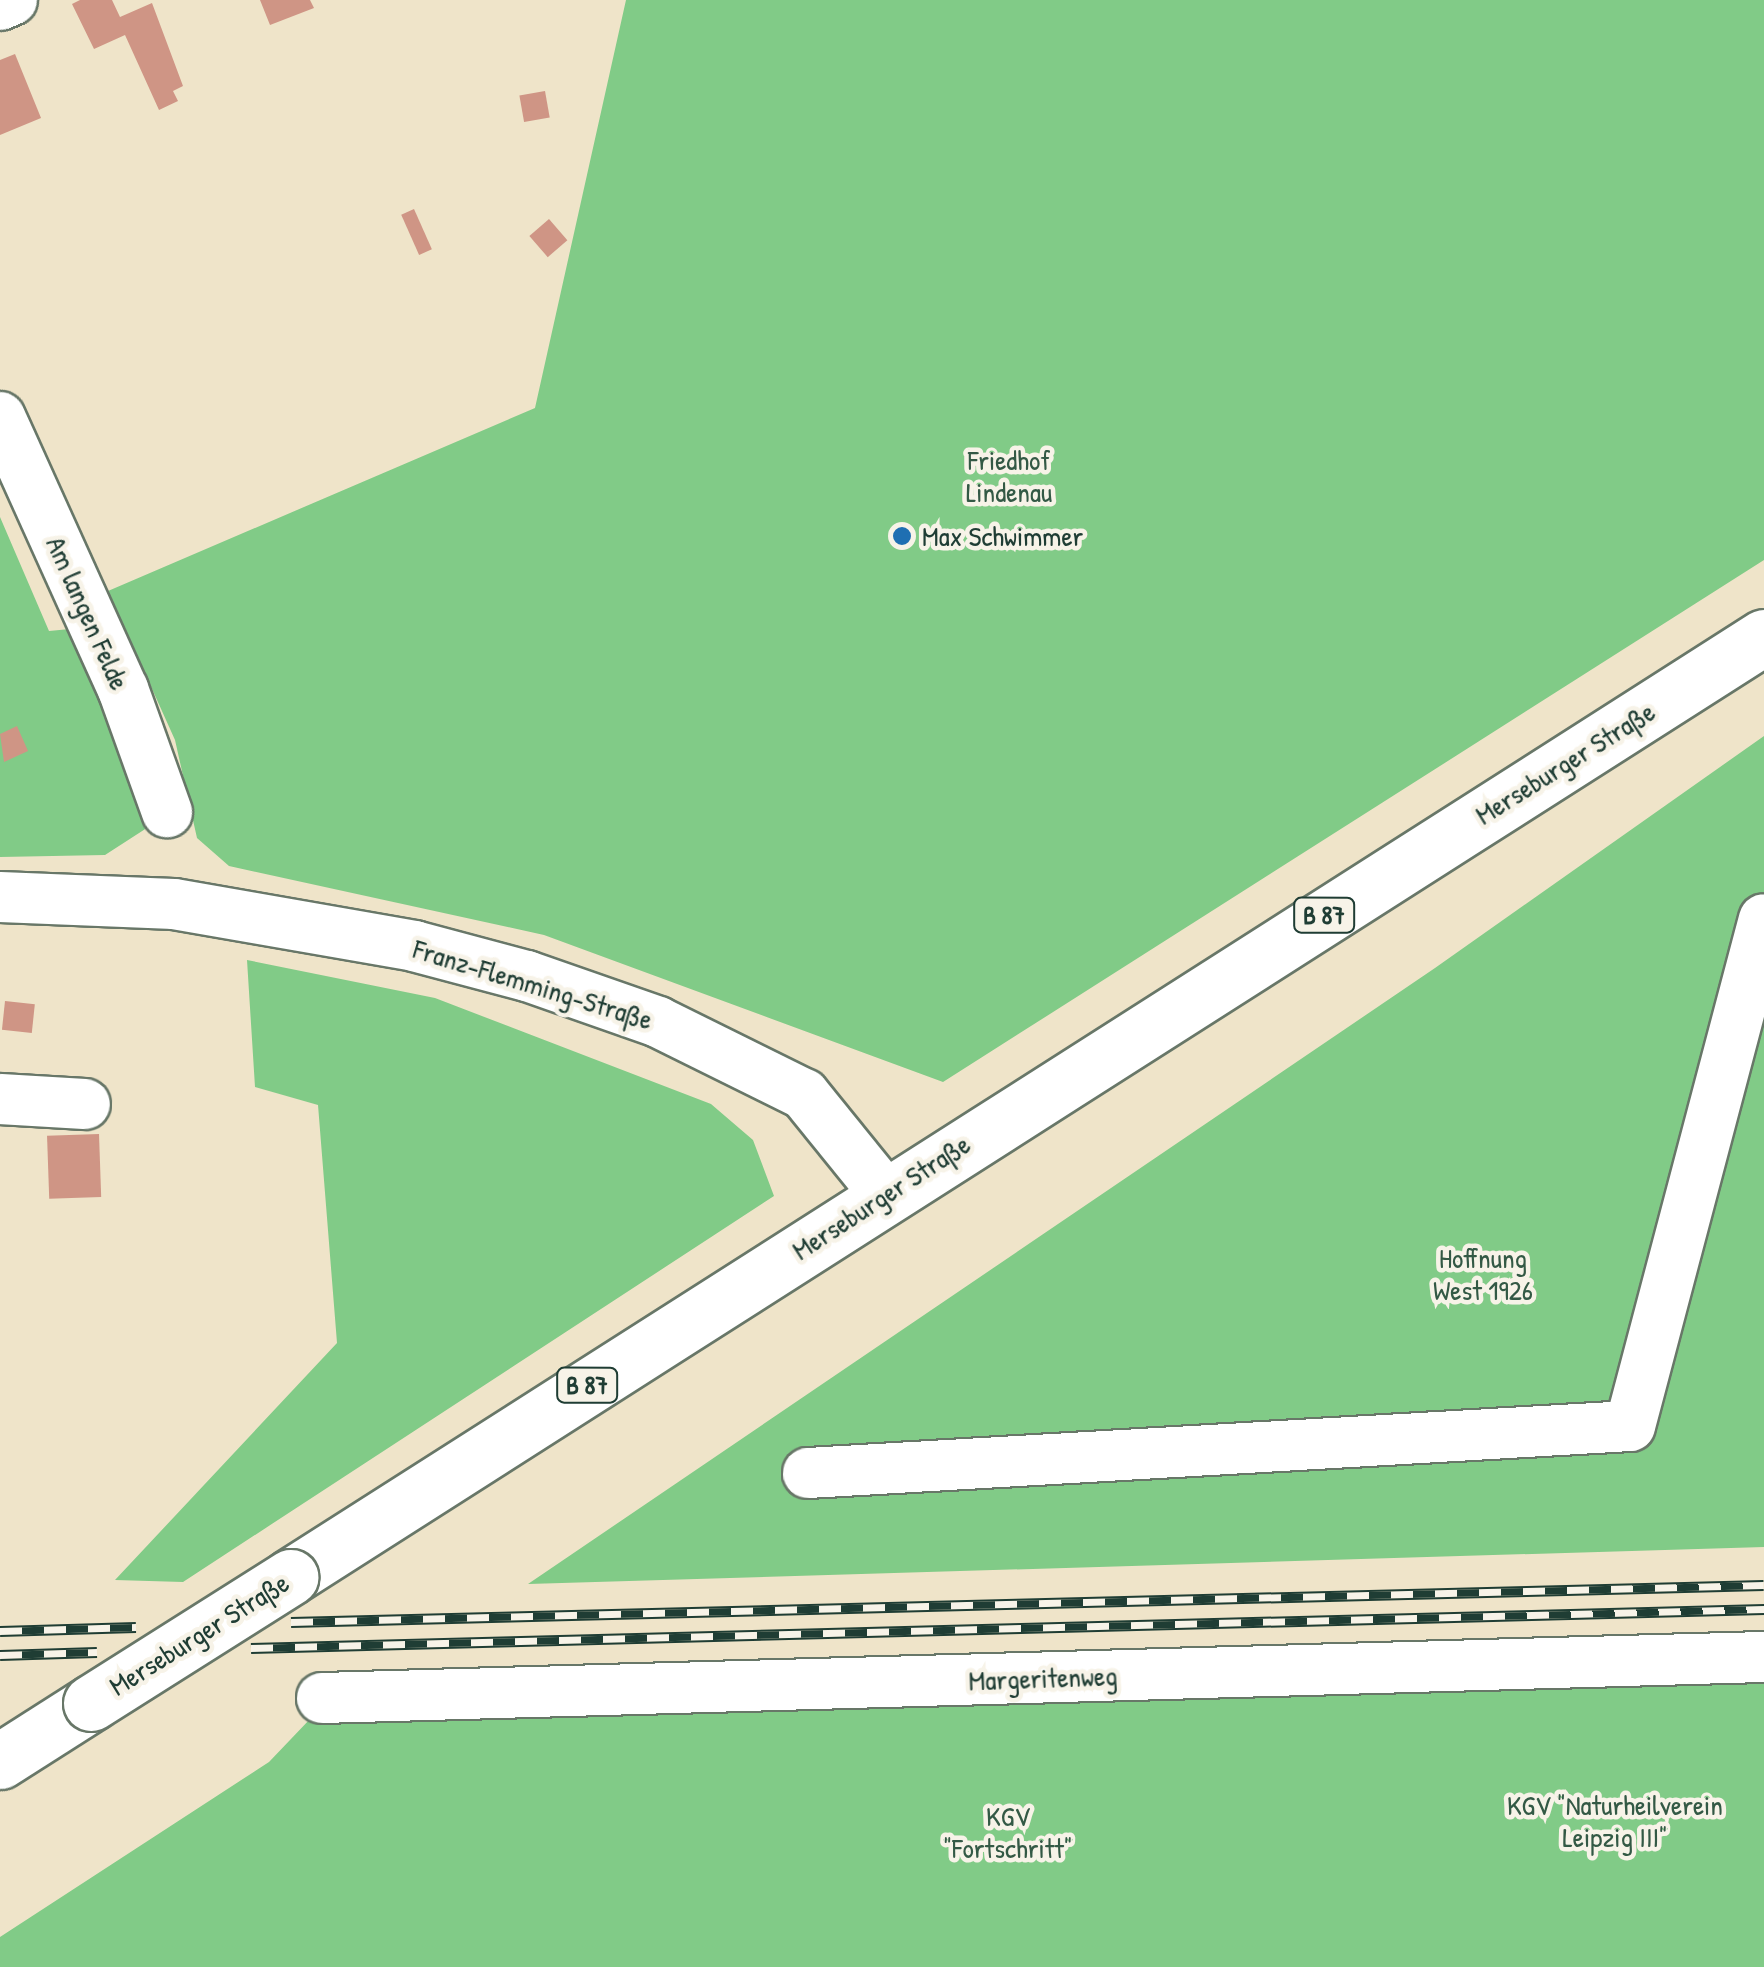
<!DOCTYPE html>
<html>
<head>
<meta charset="utf-8">
<style>
  body { margin:0 }
  #map { position:relative; width:1764px; height:1967px; overflow:hidden; background:#efe4c9; font-family:"Patrick Hand",sans-serif }
  div>[style] { position:absolute }
  .green>* { inset:0; background:#81cb87 }
  .building>* { inset:0; background:#cf9585; transform-origin:0 0 }
  .roads { filter:drop-shadow(2px 0 #687768) drop-shadow(-2px 0 #687768) drop-shadow(0 2px #687768) drop-shadow(0 -2px #687768) }
  .minor>* { height:50px; margin:-25px; padding:0 25px; transform-origin:25px; border-radius:25px; background:#fff }
  .major>* { height:55px; margin:-27.5px; padding:0 27.5px; transform-origin:27.5px; border-radius:27.5px; background:#fff }
  .rail>* { height:11px; margin-top:-5.5px; transform-origin:0; background:repeating-linear-gradient(90deg,#f7f3e8 0 22px,#1f3d34 0 44px); box-sizing:border-box; border-block:2px solid #1f3d34 }
  .bridges { filter:drop-shadow(2px 0 #687768) drop-shadow(-2px 0 #687768) drop-shadow(0 2px #687768) drop-shadow(0 -2px #687768) }
  .major-bridge>* { height:55px; margin:-27.5px; padding:0 27.5px; transform-origin:27.5px; border-radius:27.5px; background:#fff }
  .dots>* { width:28px; height:28px; translate:-50% -50%; box-sizing:border-box; border:5px solid #f7f3e8; border-radius:50% }
  span { translate:-50% -50%; white-space:nowrap; text-align:center; line-height:1.15; -webkit-text-stroke:9px #f7f3e8; paint-order:stroke }
  .shield-label span { padding:2px 8px; background:#f7f3e8; border:2px solid; border-radius:8px; -webkit-text-stroke-width:0 }
  .shield-label { font-size:25px; color:#1f3d34; font-weight:700 }
  .park-label { font-size:28px; color:#335945 }
  .poi-label { font-size:28px; color:#1f3d34 }
  .left { translate:0 -50%; text-align:left }
  .street-label { font-size:28px; color:#1f3d34 }
</style>
</head>
<body>
<div id="map">
  <div class="green">
    <div style="clip-path:polygon(626px 0,1764px 0,1764px 560px,943px 1082px,544px 935px,229px 866px,197px 838px,175px 740px,108px 591px,535px 408px)"></div>
    <div style="clip-path:polygon(0 517px,49px 631px,70px 629px,153px 824px,105px 855px,0 857px)"></div>
    <div style="clip-path:polygon(1764px 736px,1764px 1547px,528px 1584px,1435px 968px)"></div>
    <div style="clip-path:polygon(247px 960px,435px 998px,711px 1104px,753px 1140px,774px 1196px,183px 1582px,115px 1580px,337px 1343px,318px 1105px,255px 1087px)"></div>
    <div style="clip-path:polygon(1764px 1671px,1764px 1967px,0 1967px,0 1937px,269px 1762px,311px 1718px)"></div>
  </div>
  <div class="building">
    <div style="clip-path:polygon(80px 0,112px 0,120px 17px,152px 3px,183px 86px,173px 91px,178px 101px,159px 110px,125px 35px,94px 49px,72px 4px)"></div>
    <div style="clip-path:polygon(260px 0,310px 0,314px 8px,270px 25px)"></div>
    <div style="clip-path:polygon(15px 54px,41px 118px,0 135px,0 60px)"></div>
    <div style="left:545px;top:91px;width:27px;height:26px;rotate:80deg"></div>
    <div style="left:414px;top:209px;width:44px;height:14px;rotate:66deg"></div>
    <div style="left:549px;top:219px;width:28px;height:26px;rotate:49deg"></div>
    <div style="clip-path:polygon(17px 726px,28px 751px,4px 762px,0 734px)"></div>
    <div style="left:5px;top:1001px;width:30px;height:29px;rotate:6deg"></div>
    <div style="left:99px;top:1134px;width:63px;height:52px;rotate:88deg"></div>
  </div>
  <div class="roads">
    <div class="minor">
      <div style="left:0;top:5px;width:13px;rotate:-23deg"></div>
      <div style="left:0;top:417px;width:299px;rotate:65.7deg"></div>
      <div style="left:123px;top:689px;width:131px;rotate:70.3deg"></div>
      <div style="left:0;top:897px;width:174px;rotate:2.3deg"></div>
      <div style="left:174px;top:904px;width:244px;rotate:9.9deg"></div>
      <div style="left:414px;top:946px;width:117px;rotate:14.9deg"></div>
      <div style="left:527px;top:976px;width:139px;rotate:19.3deg"></div>
      <div style="left:658px;top:1022px;width:163px;rotate:26.3deg"></div>
      <div style="left:804px;top:1094px;width:129px;rotate:51deg"></div>
      <div style="left:0;top:1099px;width:85px;rotate:3.4deg"></div>
      <div style="left:808px;top:1473px;width:823px;rotate:-3.27deg"></div>
      <div style="left:1630px;top:1426px;width:524px;rotate:-75.2deg"></div>
      <div style="left:322px;top:1698px;width:1443px;rotate:-1.63deg"></div>
    </div>
    <div class="major">
      <div style="left:290px;top:1577px;width:1748px;rotate:-32.53deg"></div>
      <div style="left:0;top:1761px;width:108px;rotate:-32.5deg"></div>
    </div>
  </div>
  <div class="rail">
    <div style="left:291px;top:1622px;width:1473px;rotate:-1.44deg"></div>
    <div style="left:0;top:1631px;width:136px;rotate:-1.7deg"></div>
    <div style="left:251px;top:1648px;width:1514px;rotate:-1.48deg"></div>
    <div style="left:0;top:1655px;width:97px;rotate:-1.8deg"></div>
  </div>
  <div class="bridges">
    <div class="major-bridge">
      <div style="left:91px;top:1703px;width:236px;rotate:-32.3deg"></div>
    </div>
  </div>
  <div class="dots">
    <div style="left:902px;top:536px;background:#1f6fb2"></div>
  </div>
  <div class="shield-label">
    <span style="left:1324px;top:915px">B 87</span>
    <span style="left:587px;top:1385px">B 87</span>
  </div>
  <div class="park-label">
    <span style="left:1009px;top:476px">Friedhof<br>Lindenau</span>
    <span style="left:1483px;top:1274px">Hoffnung<br>West 1926</span>
    <span style="left:1615px;top:1821px">KGV "Naturheilverein<br>Leipzig III"</span>
    <span style="left:1008px;top:1832px">KGV<br>"Fortschritt"</span>
  </div>
  <div class="poi-label">
    <span class="left" style="left:922px;top:536px">Max Schwimmer</span>
  </div>
  <div class="street-label">
    <span style="left:88px;top:613px;rotate:66deg">Am langen Felde</span>
    <span style="left:1565px;top:763px;rotate:-32deg">Merseburger Straße</span>
    <span style="left:533px;top:984px;rotate:17deg">Franz-Flemming-Straße</span>
    <span style="left:881px;top:1197px;rotate:-33deg">Merseburger Straße</span>
    <span style="left:199px;top:1634px;rotate:-32deg">Merseburger Straße</span>
    <span style="left:1043px;top:1678px;rotate:-2deg">Margeritenweg</span>
  </div>
</div>
</body>
</html>
